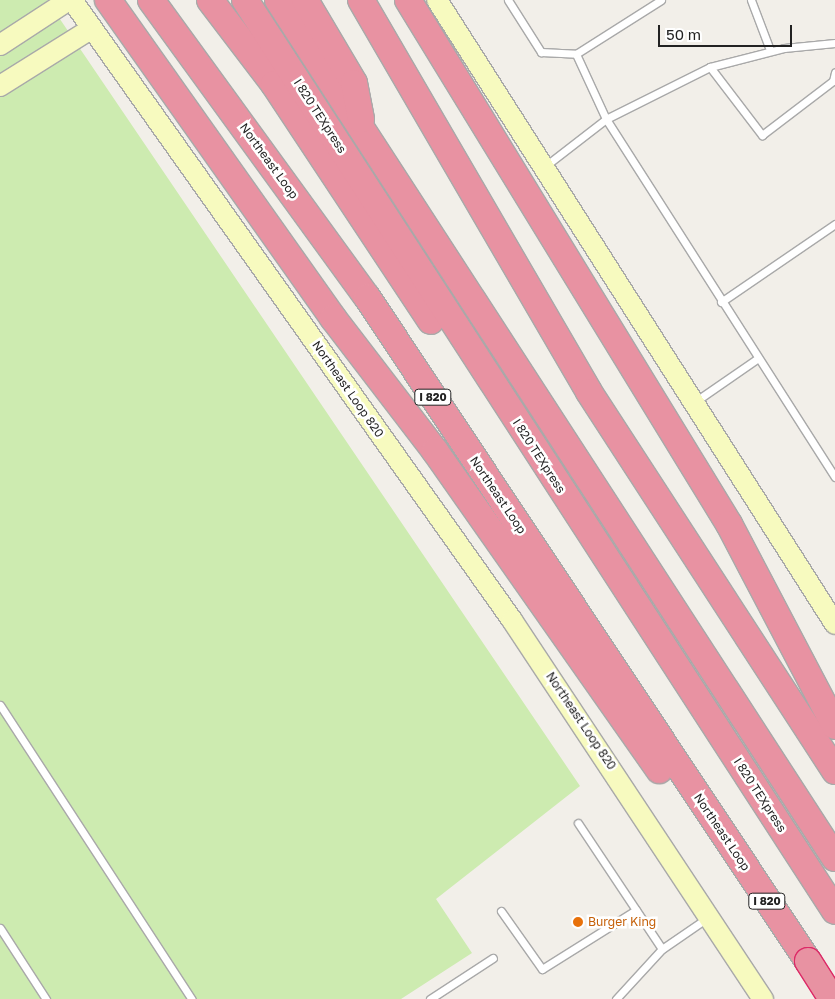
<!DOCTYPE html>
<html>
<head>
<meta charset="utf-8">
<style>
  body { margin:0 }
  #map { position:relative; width:835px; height:999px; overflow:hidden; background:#f2efe9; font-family:"Golos Text",sans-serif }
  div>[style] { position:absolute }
  .grass>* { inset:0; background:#cdebb0 }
  .roads { filter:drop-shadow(1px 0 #a9a9a9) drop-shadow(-1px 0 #a9a9a9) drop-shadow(0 1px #a9a9a9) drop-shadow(0 -1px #a9a9a9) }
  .lane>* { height:7px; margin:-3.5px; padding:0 3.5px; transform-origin:3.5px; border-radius:3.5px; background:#fff }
  .secondary>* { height:20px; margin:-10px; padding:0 10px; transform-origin:10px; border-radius:10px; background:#f7fabf }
  .highway>* { height:26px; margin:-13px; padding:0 13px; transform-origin:13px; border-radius:13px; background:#e892a2 }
  .bridges { filter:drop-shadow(1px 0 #dc2a67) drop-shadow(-1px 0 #dc2a67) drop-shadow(0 1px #dc2a67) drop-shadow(0 -1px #dc2a67) }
  .highway-bridge>* { height:26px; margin:-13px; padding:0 13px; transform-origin:13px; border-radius:13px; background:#e892a2 }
  .dots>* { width:14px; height:14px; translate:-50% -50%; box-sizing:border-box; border:2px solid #fff; border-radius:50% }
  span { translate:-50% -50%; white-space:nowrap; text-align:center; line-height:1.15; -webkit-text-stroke:5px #fff; paint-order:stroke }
  .shield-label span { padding:1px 4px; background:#fff; border:1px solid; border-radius:4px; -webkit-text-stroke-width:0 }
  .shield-label { font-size:11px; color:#222; font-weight:700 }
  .street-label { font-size:12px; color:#222 }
  .food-label { font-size:12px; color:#c56008 }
  .left { translate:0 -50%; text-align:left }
  .scale { position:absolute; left:658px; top:25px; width:134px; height:22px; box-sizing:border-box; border:2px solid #222; border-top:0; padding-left:6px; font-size:15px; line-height:18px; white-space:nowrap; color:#222; -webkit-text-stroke:4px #fff; paint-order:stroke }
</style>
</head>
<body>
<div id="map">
  <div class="grass">
    <div style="clip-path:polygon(0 0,47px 0,580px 786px,436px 899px,472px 953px,401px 999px,0 999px)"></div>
  </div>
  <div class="roads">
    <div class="lane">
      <div style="left:508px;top:0;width:62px;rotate:57.6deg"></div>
      <div style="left:541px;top:52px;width:35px;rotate:3deg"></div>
      <div style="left:661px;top:0;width:101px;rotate:147.6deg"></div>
      <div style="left:576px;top:54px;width:72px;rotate:65.2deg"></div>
      <div style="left:606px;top:119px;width:425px;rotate:57.4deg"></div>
      <div style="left:751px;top:0;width:53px;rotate:69.2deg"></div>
      <div style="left:710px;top:67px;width:86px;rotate:52.6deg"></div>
      <div style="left:762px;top:135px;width:89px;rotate:-37.3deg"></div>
      <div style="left:833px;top:81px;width:9px;rotate:-77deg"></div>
      <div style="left:544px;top:167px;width:78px;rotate:-37.7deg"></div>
      <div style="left:606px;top:119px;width:116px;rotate:-26.6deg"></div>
      <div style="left:710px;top:67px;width:76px;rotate:-14.4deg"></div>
      <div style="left:784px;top:48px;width:51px;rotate:-5.6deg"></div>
      <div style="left:721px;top:302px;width:138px;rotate:-34.4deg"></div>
      <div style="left:696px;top:401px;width:75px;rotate:-34.7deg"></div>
      <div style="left:0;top:705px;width:351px;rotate:56.9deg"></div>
      <div style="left:578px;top:823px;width:151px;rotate:56.3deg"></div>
      <div style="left:501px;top:911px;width:71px;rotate:54.7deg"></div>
      <div style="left:542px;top:969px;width:111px;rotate:-32.1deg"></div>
      <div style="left:0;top:928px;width:85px;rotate:57.1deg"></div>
      <div style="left:430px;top:999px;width:75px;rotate:-33.1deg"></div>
      <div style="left:616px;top:999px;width:68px;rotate:-47.4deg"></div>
      <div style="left:662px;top:949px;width:55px;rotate:-34.6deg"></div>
    </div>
    <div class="secondary">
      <div style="left:72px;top:0;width:760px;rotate:54.64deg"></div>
      <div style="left:512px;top:620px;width:455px;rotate:56.5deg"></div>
      <div style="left:437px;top:0;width:740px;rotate:57.47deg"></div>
      <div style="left:0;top:45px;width:82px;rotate:-33.1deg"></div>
      <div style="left:0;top:86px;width:107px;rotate:-32.1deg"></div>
    </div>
    <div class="highway">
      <div style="left:108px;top:0;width:390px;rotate:54.7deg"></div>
      <div style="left:333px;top:318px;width:168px;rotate:52.5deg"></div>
      <div style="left:435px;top:451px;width:390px;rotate:54.9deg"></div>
      <div style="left:151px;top:0;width:367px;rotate:54deg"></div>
      <div style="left:367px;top:297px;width:797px;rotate:56.41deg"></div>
      <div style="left:210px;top:0;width:106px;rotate:52.7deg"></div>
      <div style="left:274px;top:84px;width:284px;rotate:56.5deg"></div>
      <div style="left:245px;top:0;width:1085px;rotate:57.07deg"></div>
      <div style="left:278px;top:0;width:1023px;rotate:57.01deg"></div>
      <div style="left:305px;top:0;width:96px;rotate:59.4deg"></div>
      <div style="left:354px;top:83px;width:37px;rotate:79deg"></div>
      <div style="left:361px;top:0;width:453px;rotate:59.8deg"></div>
      <div style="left:589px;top:392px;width:452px;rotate:57deg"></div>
      <div style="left:408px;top:0;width:615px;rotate:58.51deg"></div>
      <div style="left:729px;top:524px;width:228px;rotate:62.3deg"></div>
    </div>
  </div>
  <div class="bridges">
    <div class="highway-bridge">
      <div style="left:808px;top:961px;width:45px;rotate:57.7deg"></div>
    </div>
  </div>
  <div class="dots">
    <div style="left:578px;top:922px;background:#e8710a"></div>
  </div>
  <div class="shield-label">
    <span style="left:433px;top:397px">I 820</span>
    <span style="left:767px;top:901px">I 820</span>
  </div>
  <div class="street-label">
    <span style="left:320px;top:116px;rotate:57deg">I 820 TEXpress</span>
    <span style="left:269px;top:161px;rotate:54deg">Northeast Loop</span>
    <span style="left:348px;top:389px;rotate:55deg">Northeast Loop 820</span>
    <span style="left:539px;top:456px;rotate:57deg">I 820 TEXpress</span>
    <span style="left:498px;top:495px;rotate:56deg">Northeast Loop</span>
    <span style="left:581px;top:721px;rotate:56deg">Northeast Loop 820</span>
    <span style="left:760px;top:795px;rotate:57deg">I 820 TEXpress</span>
    <span style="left:722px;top:832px;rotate:56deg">Northeast Loop</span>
  </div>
  <div class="food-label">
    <span class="left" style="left:588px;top:922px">Burger King</span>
  </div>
  <div class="scale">50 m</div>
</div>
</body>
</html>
